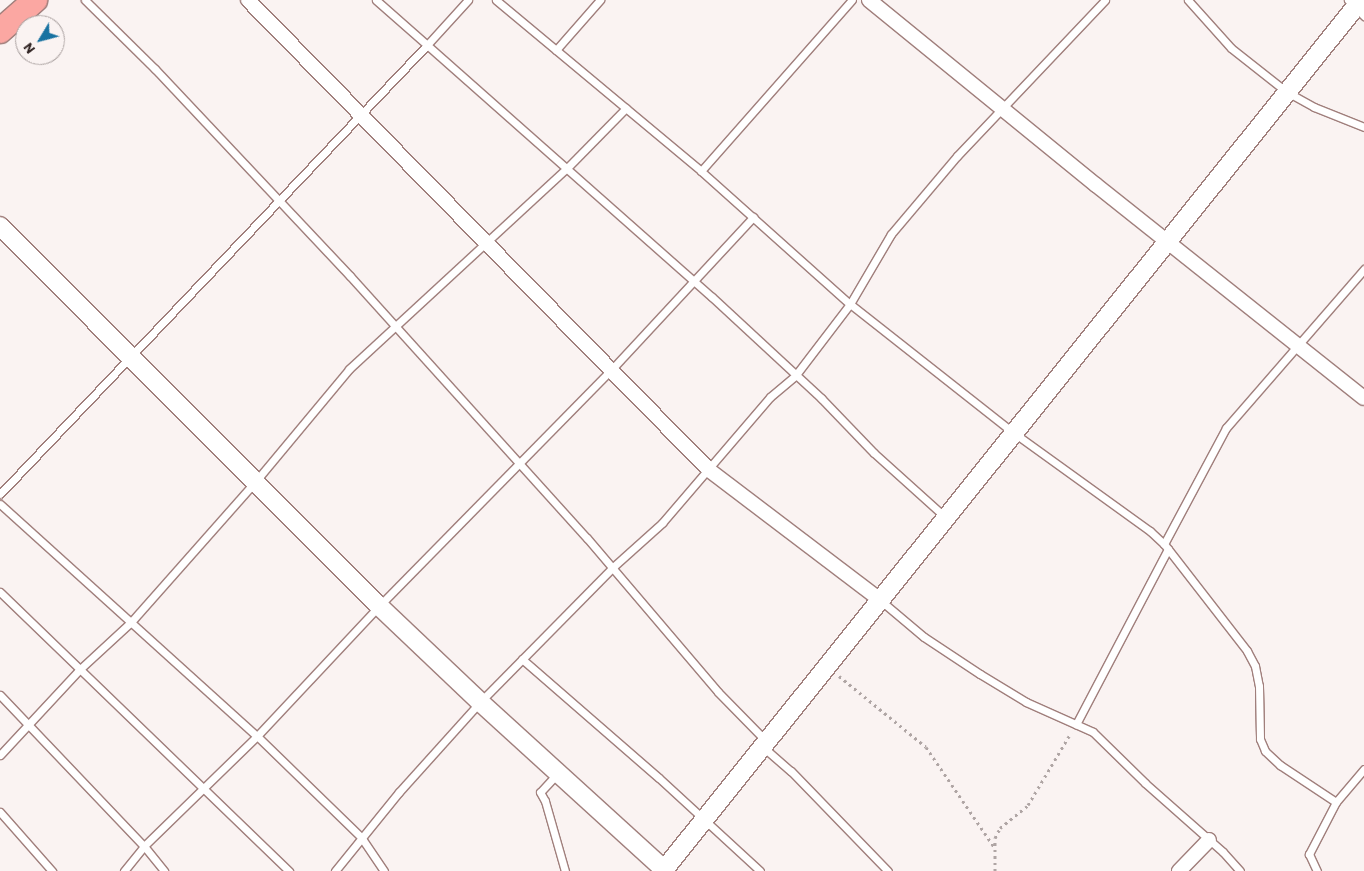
<!DOCTYPE html>
<html>
<head>
<meta charset="utf-8">
<style>
  body { margin:0 }
  #map { position:relative; width:1364px; height:871px; overflow:hidden; background:#faf3f2; font-family:Barlow,sans-serif }
  div>[style] { position:absolute }
  .path>* { height:3px; margin-top:-1.5px; transform-origin:0; background:repeating-linear-gradient(90deg,#afa5a4 0 2.5px,transparent 0 6.5px) }
  .roads { filter:drop-shadow(1px 0 #a07f7c) drop-shadow(-1px 0 #a07f7c) drop-shadow(0 1px #a07f7c) drop-shadow(0 -1px #a07f7c) }
  .service>* { height:7px; margin:-3.5px; padding:0 3.5px; transform-origin:3.5px; border-radius:3.5px; background:#fff }
  .minor>* { height:14px; margin:-7px; padding:0 7px; transform-origin:7px; border-radius:7px; background:#fff }
  .tertiary>* { height:18px; margin:-9px; padding:0 9px; transform-origin:9px; border-radius:9px; background:#fff }
  .trunk>* { height:24px; margin:-12px; padding:0 12px; transform-origin:12px; border-radius:12px; background:#fba7a2 }
  span { translate:-50% -50%; white-space:nowrap; text-align:center; line-height:1.15; -webkit-text-stroke:4px #faf3f2; paint-order:stroke }
  .north { position:absolute; left:15px; top:15px; width:50px; height:50px; box-sizing:border-box; background:#faf3f2; border:1px solid #a79e9d; border-radius:50%; rotate:233deg; font-size:14px; font-weight:700; line-height:20px; text-align:center; color:#2b1e1d }
  .north::after { content:''; display:block; margin:auto; width:18px; height:22px; background:#1872a1; clip-path:polygon(50% 0,100% 100%,50% 72%,0 100%) }
</style>
</head>
<body>
<div id="map">
  <div class="path">
    <div style="left:839px;top:676px;width:112px;rotate:39.2deg"></div>
    <div style="left:926px;top:747px;width:122px;rotate:55.7deg"></div>
    <div style="left:995px;top:871px;width:33px;rotate:-90deg"></div>
    <div style="left:995px;top:838px;width:11px;rotate:-63deg"></div>
    <div style="left:1000px;top:828px;width:36px;rotate:-39deg"></div>
    <div style="left:1028px;top:805px;width:84px;rotate:-59.2deg"></div>
  </div>
  <div class="roads">
    <div class="service">
      <div style="left:85px;top:0;width:98px;rotate:44.6deg"></div>
      <div style="left:155px;top:69px;width:284px;rotate:46.7deg"></div>
      <div style="left:350px;top:276px;width:353px;rotate:47.9deg"></div>
      <div style="left:587px;top:538px;width:202px;rotate:49.6deg"></div>
      <div style="left:718px;top:692px;width:69px;rotate:45.6deg"></div>
      <div style="left:376px;top:0;width:68px;rotate:41.4deg"></div>
      <div style="left:427px;top:45px;width:61px;rotate:-47.7deg"></div>
      <div style="left:496px;top:0;width:267px;rotate:39.8deg"></div>
      <div style="left:701px;top:171px;width:200px;rotate:41.8deg"></div>
      <div style="left:850px;top:304px;width:209px;rotate:38.2deg"></div>
      <div style="left:1014px;top:433px;width:168px;rotate:35.8deg"></div>
      <div style="left:1150px;top:531px;width:19px;rotate:43deg"></div>
      <div style="left:1164px;top:544px;width:6px;rotate:51deg"></div>
      <div style="left:1168px;top:549px;width:198px;rotate:117.7deg"></div>
      <div style="left:1188px;top:0;width:64px;rotate:48.1deg"></div>
      <div style="left:1231px;top:48px;width:71px;rotate:38.2deg"></div>
      <div style="left:1287px;top:92px;width:31px;rotate:29deg"></div>
      <div style="left:1314px;top:107px;width:54px;rotate:21.8deg"></div>
      <div style="left:1348px;top:0;width:23px;rotate:45deg"></div>
      <div style="left:556px;top:50px;width:67px;rotate:-48.7deg"></div>
      <div style="left:701px;top:171px;width:228px;rotate:-48.6deg"></div>
      <div style="left:0;top:494px;width:620px;rotate:-46.44deg"></div>
      <div style="left:427px;top:45px;width:380px;rotate:41.5deg"></div>
      <div style="left:712px;top:297px;width:149px;rotate:42.8deg"></div>
      <div style="left:821px;top:398px;width:76px;rotate:46.1deg"></div>
      <div style="left:874px;top:453px;width:96px;rotate:42deg"></div>
      <div style="left:0;top:504px;width:346px;rotate:42.1deg"></div>
      <div style="left:257px;top:736px;width:145px;rotate:44.2deg"></div>
      <div style="left:361px;top:837px;width:41px;rotate:55.9deg"></div>
      <div style="left:1164px;top:544px;width:132px;rotate:-61.9deg"></div>
      <div style="left:1226px;top:428px;width:211px;rotate:-49deg"></div>
      <div style="left:1168px;top:549px;width:129px;rotate:52.2deg"></div>
      <div style="left:1247px;top:651px;width:17px;rotate:62deg"></div>
      <div style="left:1255px;top:666px;width:20px;rotate:79deg"></div>
      <div style="left:1259px;top:686px;width:53px;rotate:88.9deg"></div>
      <div style="left:1260px;top:739px;width:13px;rotate:67deg"></div>
      <div style="left:1265px;top:751px;width:21px;rotate:43deg"></div>
      <div style="left:1280px;top:765px;width:67px;rotate:33.5deg"></div>
      <div style="left:1336px;top:802px;width:59px;rotate:117.4deg"></div>
      <div style="left:1309px;top:854px;width:19px;rotate:65deg"></div>
      <div style="left:0;top:592px;width:402px;rotate:44deg"></div>
      <div style="left:880px;top:600px;width:57px;rotate:40.1deg"></div>
      <div style="left:924px;top:637px;width:67px;rotate:33.5deg"></div>
      <div style="left:980px;top:674px;width:54px;rotate:31.3deg"></div>
      <div style="left:1026px;top:702px;width:73px;rotate:24.1deg"></div>
      <div style="left:1093px;top:732px;width:73px;rotate:44.4deg"></div>
      <div style="left:1145px;top:783px;width:104px;rotate:41.5deg"></div>
      <div style="left:1223px;top:852px;width:25px;rotate:48deg"></div>
      <div style="left:522px;top:659px;width:181px;rotate:41deg"></div>
      <div style="left:659px;top:778px;width:137px;rotate:42.6deg"></div>
      <div style="left:0;top:695px;width:209px;rotate:46.4deg"></div>
      <div style="left:144px;top:846px;width:32px;rotate:51deg"></div>
      <div style="left:763px;top:747px;width:37px;rotate:41deg"></div>
      <div style="left:791px;top:771px;width:139px;rotate:45.9deg"></div>
      <div style="left:0;top:755px;width:116px;rotate:-47.1deg"></div>
      <div style="left:79px;top:670px;width:71px;rotate:-42.7deg"></div>
      <div style="left:131px;top:622px;width:187px;rotate:-48.5deg"></div>
      <div style="left:255px;top:482px;width:147px;rotate:-50.2deg"></div>
      <div style="left:349px;top:369px;width:297px;rotate:-42.7deg"></div>
      <div style="left:567px;top:168px;width:84px;rotate:-45.5deg"></div>
      <div style="left:558px;top:773px;width:26px;rotate:133deg"></div>
      <div style="left:540px;top:792px;width:10px;rotate:61deg"></div>
      <div style="left:545px;top:801px;width:73px;rotate:74.1deg"></div>
      <div style="left:1336px;top:802px;width:43px;rotate:-49.7deg"></div>
      <div style="left:0;top:812px;width:79px;rotate:48.6deg"></div>
      <div style="left:124px;top:871px;width:32px;rotate:-51deg"></div>
      <div style="left:144px;top:846px;width:158px;rotate:-44.2deg"></div>
      <div style="left:257px;top:736px;width:178px;rotate:-46.8deg"></div>
      <div style="left:379px;top:606px;width:331px;rotate:-45.5deg"></div>
      <div style="left:611px;top:370px;width:209px;rotate:-47.1deg"></div>
      <div style="left:335px;top:871px;width:102px;rotate:-51deg"></div>
      <div style="left:399px;top:792px;width:121px;rotate:-48deg"></div>
      <div style="left:480px;top:702px;width:190px;rotate:-45.4deg"></div>
      <div style="left:613px;top:567px;width:66px;rotate:-41.9deg"></div>
      <div style="left:662px;top:523px;width:166px;rotate:-49.4deg"></div>
      <div style="left:770px;top:397px;width:33px;rotate:-40deg"></div>
      <div style="left:795px;top:376px;width:91px;rotate:-52.6deg"></div>
      <div style="left:850px;top:304px;width:81px;rotate:-59.6deg"></div>
      <div style="left:891px;top:234px;width:102px;rotate:-49.8deg"></div>
      <div style="left:957px;top:156px;width:215px;rotate:-46.5deg"></div>
    </div>
    <div class="minor">
      <div style="left:248px;top:0;width:658px;rotate:45.55deg"></div>
      <div style="left:709px;top:470px;width:215px;rotate:37.2deg"></div>
      <div style="left:869px;top:0;width:293px;rotate:39.2deg"></div>
      <div style="left:1096px;top:185px;width:342px;rotate:38.5deg"></div>
      <div style="left:1179px;top:871px;width:43px;rotate:-45.9deg"></div>
    </div>
    <div class="tertiary">
      <div style="left:0;top:226px;width:537px;rotate:45.08deg"></div>
      <div style="left:379px;top:606px;width:139px;rotate:43.5deg"></div>
      <div style="left:480px;top:702px;width:251px;rotate:42.3deg"></div>
      <div style="left:663px;top:871px;width:1116px;rotate:-51.29deg"></div>
    </div>
    <div class="trunk">
      <div style="left:0;top:31px;width:47px;rotate:-41.5deg"></div>
    </div>
  </div>
  <div class="north">N</div>
</div>
</body>
</html>
